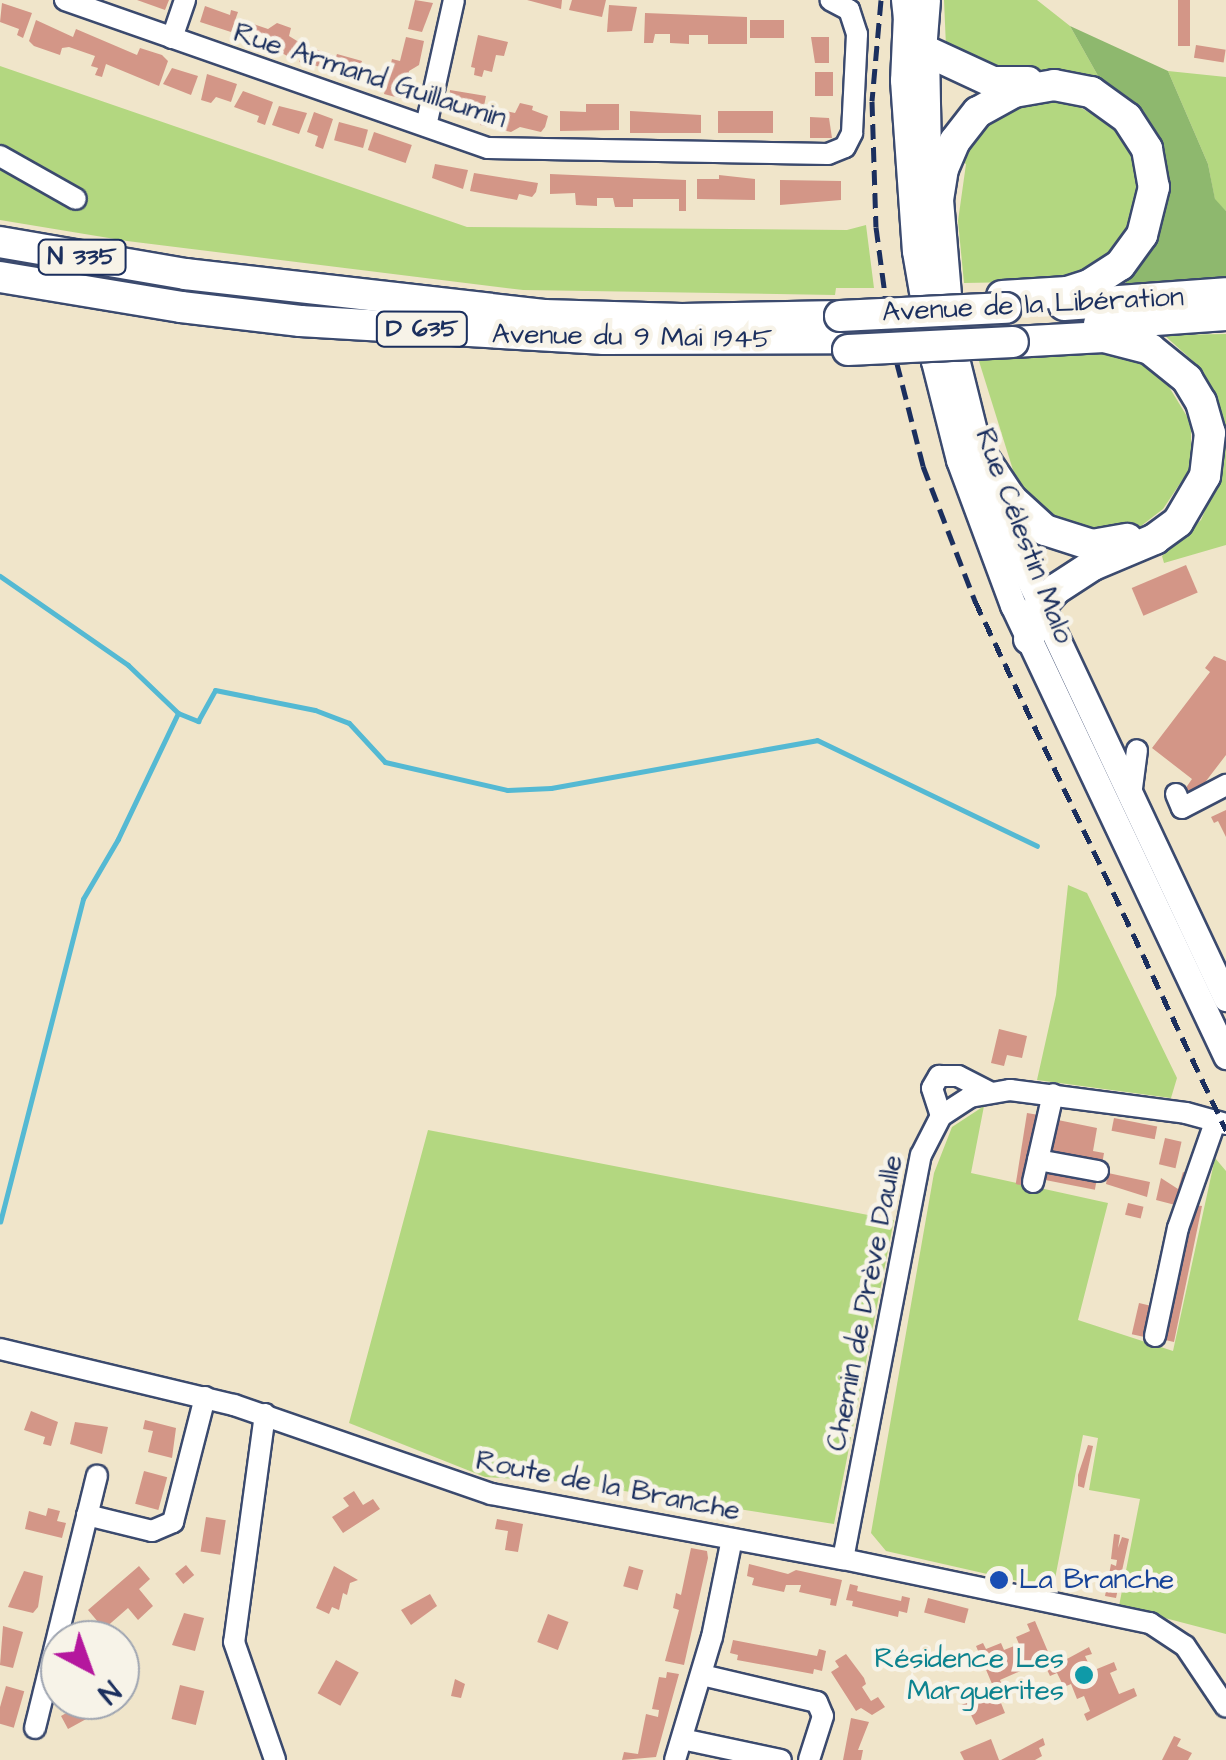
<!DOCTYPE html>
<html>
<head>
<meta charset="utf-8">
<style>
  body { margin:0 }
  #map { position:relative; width:1226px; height:1760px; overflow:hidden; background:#f0e5ca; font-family:"Architects Daughter",sans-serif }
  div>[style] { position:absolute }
  .green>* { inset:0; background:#b3d780 }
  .forest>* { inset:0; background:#8eb86e }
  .stream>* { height:5px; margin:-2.5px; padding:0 2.5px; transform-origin:2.5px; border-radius:2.5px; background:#54b9d3 }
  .building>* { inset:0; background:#d39687; transform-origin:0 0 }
  .roads { filter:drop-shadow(2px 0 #3b4a6e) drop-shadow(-2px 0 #3b4a6e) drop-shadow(0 2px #3b4a6e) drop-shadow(0 -2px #3b4a6e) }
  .minor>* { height:20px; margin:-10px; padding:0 10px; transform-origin:10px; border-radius:10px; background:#fff }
  .major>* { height:25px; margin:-12.5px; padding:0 12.5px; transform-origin:12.5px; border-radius:12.5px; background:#fff }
  .highway>* { height:30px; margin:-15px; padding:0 15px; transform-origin:15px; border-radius:15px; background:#fff }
  .rail>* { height:5px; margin-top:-2.5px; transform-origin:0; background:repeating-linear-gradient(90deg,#1b2f5e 0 15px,transparent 0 23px) }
  .bridges { filter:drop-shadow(2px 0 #3b4a6e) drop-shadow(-2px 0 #3b4a6e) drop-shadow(0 2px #3b4a6e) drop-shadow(0 -2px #3b4a6e) }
  .highway-bridge>* { height:30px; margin:-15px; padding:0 15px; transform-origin:15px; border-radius:15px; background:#fff }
  .dots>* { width:28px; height:28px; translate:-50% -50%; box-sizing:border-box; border:5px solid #f7f3e8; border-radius:50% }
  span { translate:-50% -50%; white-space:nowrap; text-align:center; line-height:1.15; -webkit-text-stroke:9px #f7f3e8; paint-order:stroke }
  .shield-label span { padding:2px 8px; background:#f7f3e8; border:2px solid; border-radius:8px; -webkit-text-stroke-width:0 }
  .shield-label { font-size:25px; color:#1b2f5e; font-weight:700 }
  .street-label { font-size:28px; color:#1b2f5e }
  .transit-label { font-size:28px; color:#164399 }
  .left { translate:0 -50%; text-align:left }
  .culture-label { font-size:28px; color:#0d838f }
  .right { translate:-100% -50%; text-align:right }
  .north { position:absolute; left:40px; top:1620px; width:100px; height:100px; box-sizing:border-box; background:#f7f3e8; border:2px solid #9fa5b1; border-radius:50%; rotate:139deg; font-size:28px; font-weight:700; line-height:40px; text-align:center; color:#1b2f5e }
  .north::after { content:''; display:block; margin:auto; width:35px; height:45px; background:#b5179e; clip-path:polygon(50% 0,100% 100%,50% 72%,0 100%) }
</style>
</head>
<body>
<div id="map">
  <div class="green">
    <div style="clip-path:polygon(944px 0,1037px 0,1070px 26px,1102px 83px,1039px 72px,1003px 75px,946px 47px)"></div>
    <div style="clip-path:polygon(0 66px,467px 227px,847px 230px,866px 225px,874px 288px,836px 288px,835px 295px,523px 290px,127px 241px,0 220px)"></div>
    <div style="clip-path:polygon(1168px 71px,1226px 77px,1226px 211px,1215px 200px,1208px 164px)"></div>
    <div style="clip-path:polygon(1049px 100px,1074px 104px,1117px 128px,1132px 150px,1142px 188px,1136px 229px,1114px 258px,1063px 281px,964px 283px,958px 221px,966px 164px,959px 160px,975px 132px,1004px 107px)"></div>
    <div style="clip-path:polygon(1226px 334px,1226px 545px,1164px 563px,1162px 556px,1201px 520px,1224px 466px,1219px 404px,1193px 361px,1164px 335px)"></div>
    <div style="clip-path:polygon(1101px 350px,1145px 362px,1163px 377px,1191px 423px,1191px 467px,1163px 509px,1141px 526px,1094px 535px,1044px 519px,1018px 486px,978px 358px)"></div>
    <div style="clip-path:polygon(1068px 885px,1087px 893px,1177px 1078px,1171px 1098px,1037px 1080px,1056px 995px)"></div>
    <div style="clip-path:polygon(984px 1106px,971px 1173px,1108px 1203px,1078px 1320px,1173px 1351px,1215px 1158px,1226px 1171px,1226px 1634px,1119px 1606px,1140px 1499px,1089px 1490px,1098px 1438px,1083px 1435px,1053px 1589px,886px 1551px,871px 1533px,934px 1173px,952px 1127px)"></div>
    <div style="clip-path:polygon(428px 1130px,894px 1220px,834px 1524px,567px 1482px,485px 1477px,349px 1423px)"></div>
  </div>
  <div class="forest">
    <div style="clip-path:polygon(1070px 26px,1168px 71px,1208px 164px,1215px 199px,1226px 211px,1226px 277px,1124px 285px,1156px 241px,1168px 200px,1163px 160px,1102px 83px)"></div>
  </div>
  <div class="stream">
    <div style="left:0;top:576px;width:156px;rotate:34.8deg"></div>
    <div style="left:128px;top:665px;width:69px;rotate:43.8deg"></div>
    <div style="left:178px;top:713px;width:140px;rotate:115.5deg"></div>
    <div style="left:118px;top:839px;width:69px;rotate:120.3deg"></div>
    <div style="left:83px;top:899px;width:333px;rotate:104.4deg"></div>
    <div style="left:178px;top:713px;width:22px;rotate:22deg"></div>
    <div style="left:198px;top:721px;width:35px;rotate:-61deg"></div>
    <div style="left:215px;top:690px;width:102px;rotate:11.3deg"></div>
    <div style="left:315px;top:710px;width:36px;rotate:21deg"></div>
    <div style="left:349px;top:723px;width:53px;rotate:47.3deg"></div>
    <div style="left:385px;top:762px;width:125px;rotate:12.9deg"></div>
    <div style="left:507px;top:790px;width:44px;rotate:-2.6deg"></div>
    <div style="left:551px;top:788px;width:270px;rotate:-10.2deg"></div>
    <div style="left:817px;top:740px;width:244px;rotate:25.7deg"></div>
  </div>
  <div class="building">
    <div style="clip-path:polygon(137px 0,169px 0,165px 10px)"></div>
    <div style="clip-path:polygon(415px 0,433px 3px,422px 32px,408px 29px)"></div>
    <div style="clip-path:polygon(527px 0,562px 0,561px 9px)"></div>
    <div style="clip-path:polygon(572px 0,606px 0,602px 17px,569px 10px)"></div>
    <div style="left:1178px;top:0;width:12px;height:46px"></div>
    <div style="clip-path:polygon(2px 3px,32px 13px,23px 38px,17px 35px,19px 29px,0 22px)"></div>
    <div style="clip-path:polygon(609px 5px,637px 7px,632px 31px,607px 32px)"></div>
    <div style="clip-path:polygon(205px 6px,230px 15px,231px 10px,238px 12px,231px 32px,200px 22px)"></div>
    <div style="clip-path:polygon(645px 13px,747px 17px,747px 44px,708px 44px,708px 35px,689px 35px,689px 44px,670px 43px,670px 34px,655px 34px,653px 43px,644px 43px)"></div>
    <div style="clip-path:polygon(36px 20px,73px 37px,76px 29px,137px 55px,140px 48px,162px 55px,168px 61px,159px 86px,106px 64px,102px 77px,95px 75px,98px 68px,91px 66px,95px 56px,69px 47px,62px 48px,60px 55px,34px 46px,29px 41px)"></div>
    <div style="left:750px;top:20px;width:34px;height:18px"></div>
    <div style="clip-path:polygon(244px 21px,268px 29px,277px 23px,291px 28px,289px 36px,302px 44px,299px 53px,295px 51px,292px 59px,269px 45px,263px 43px,261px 48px,238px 38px)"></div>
    <div style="clip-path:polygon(478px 35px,508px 42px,504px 56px,496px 55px,492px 72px,484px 70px,482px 77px,474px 75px,475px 68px,471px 67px)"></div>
    <div style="clip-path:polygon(406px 37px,424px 41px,419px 65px,409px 71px,403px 99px,384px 94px,392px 59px,400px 61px)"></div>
    <div style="clip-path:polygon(811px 37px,829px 37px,829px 63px,815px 63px)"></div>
    <div style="clip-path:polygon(305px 45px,334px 56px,330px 69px,299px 62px)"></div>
    <div style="left:1196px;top:45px;width:30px;height:13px;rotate:9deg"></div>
    <div style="clip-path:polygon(337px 54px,362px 61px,355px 81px,331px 70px)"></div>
    <div style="clip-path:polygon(172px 68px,198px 76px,191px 95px,163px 84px)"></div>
    <div style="left:815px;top:72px;width:18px;height:24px"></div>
    <div style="clip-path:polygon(207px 74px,237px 84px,231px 102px,216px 97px,211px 103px,201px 100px)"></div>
    <div style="clip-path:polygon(450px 90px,486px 96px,484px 106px,515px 113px,520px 103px,533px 106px,532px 110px,548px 116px,545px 127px,541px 132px,520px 127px,511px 132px,480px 125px,481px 120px,473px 116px,448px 111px)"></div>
    <div style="clip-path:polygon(243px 91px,273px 102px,265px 125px,257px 122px,259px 116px,234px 107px)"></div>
    <div style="clip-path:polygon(586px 104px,619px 104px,619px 130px,560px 131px,560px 111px,586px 112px)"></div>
    <div style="clip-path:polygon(279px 106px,307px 113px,299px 134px,272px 125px)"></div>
    <div style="clip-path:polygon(630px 111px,701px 115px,701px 133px,630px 133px)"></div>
    <div style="left:718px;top:111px;width:55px;height:22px"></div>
    <div style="clip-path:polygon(314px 112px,333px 119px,323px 149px,315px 146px,318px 136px,307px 132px)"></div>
    <div style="clip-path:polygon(810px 117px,829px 118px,832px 138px,810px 138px)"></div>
    <div style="left:339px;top:122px;width:30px;height:19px;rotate:15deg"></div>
    <div style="left:374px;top:132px;width:40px;height:19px;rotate:19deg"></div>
    <div style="clip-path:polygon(435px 164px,468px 170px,463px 189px,432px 178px)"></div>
    <div style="clip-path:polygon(474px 173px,538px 183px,536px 192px,532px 197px,519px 194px,517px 200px,470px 191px)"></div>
    <div style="clip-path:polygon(550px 174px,686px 180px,686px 211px,679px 211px,679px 199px,633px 199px,633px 207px,615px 207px,613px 198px,597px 198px,597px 206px,576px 205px,575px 193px,550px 194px)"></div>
    <div style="clip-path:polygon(719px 175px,755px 179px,755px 200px,697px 199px,697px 179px,719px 179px)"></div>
    <div style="clip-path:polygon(780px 180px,841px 181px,841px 200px,780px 205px)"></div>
    <div style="left:1186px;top:565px;width:30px;height:59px;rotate:67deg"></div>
    <div style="clip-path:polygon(1214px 656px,1226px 661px,1226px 755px,1203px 785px,1206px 788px,1194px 796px,1185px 789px,1192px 779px,1152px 748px,1210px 672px,1205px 668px)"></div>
    <div style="clip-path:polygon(1226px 810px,1226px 837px,1218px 821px,1214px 823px,1211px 817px)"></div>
    <div style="clip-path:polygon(999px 1029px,1027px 1036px,1022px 1058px,1007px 1055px,1004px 1066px,991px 1063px)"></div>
    <div style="left:1027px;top:1113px;width:12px;height:72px;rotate:9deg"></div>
    <div style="left:1114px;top:1118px;width:44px;height:13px;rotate:11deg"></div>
    <div style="clip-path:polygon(1053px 1119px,1097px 1128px,1093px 1151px,1104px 1153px,1102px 1165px,1046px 1153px)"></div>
    <div style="left:1165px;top:1138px;width:17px;height:27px;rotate:13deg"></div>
    <div style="left:1041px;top:1168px;width:57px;height:11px;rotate:11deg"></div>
    <div style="clip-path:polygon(1183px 1172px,1193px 1175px,1183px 1207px,1156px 1200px,1161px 1178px,1178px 1189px)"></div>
    <div style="clip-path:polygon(1108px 1173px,1150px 1182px,1147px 1197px,1106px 1184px)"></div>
    <div style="left:1128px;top:1203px;width:16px;height:12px;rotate:14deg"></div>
    <div style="clip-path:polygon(1194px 1205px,1202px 1206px,1174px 1342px,1161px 1339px,1186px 1217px)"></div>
    <div style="left:1139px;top:1303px;width:13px;height:32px;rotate:13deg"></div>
    <div style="clip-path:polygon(31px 1411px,58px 1422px,51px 1446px,43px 1444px,45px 1437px,24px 1430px)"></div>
    <div style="clip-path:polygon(145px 1420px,176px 1428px,172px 1458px,148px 1452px,153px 1431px,143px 1429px)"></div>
    <div style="clip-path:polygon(75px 1422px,108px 1427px,102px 1454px,70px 1444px)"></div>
    <div style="clip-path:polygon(1088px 1445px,1093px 1446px,1084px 1488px,1078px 1486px,1078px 1475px)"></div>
    <div style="left:144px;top:1471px;width:24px;height:34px;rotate:15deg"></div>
    <div style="clip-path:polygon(354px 1491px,363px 1505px,373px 1499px,380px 1509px,343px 1533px,332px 1517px,349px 1506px,343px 1498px)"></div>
    <div style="clip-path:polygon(48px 1508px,60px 1511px,57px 1521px,66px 1523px,62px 1538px,25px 1529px,29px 1511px,46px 1516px)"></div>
    <div style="left:206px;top:1517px;width:20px;height:35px;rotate:9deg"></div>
    <div style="clip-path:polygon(497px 1519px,523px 1524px,518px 1552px,505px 1550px,508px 1531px,495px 1529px)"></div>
    <div style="clip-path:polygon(1114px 1534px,1120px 1535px,1118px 1548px,1122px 1537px,1129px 1539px,1116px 1598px,1105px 1596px,1111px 1564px,1116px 1566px,1117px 1560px,1111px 1559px)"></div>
    <div style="clip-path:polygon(691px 1548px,707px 1551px,708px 1558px,684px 1665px,665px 1661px,679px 1610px,673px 1608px,676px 1593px,681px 1595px)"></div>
    <div style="clip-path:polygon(749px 1564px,788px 1574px,796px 1570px,842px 1580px,836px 1606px,830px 1605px,831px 1599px,799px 1592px,801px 1585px,786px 1585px,784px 1592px,752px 1585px,754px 1578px,747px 1576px)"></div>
    <div style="left:186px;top:1565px;width:13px;height:14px;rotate:51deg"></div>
    <div style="clip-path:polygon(139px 1566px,150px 1579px,139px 1589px,153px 1606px,138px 1620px,128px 1608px,104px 1629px,88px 1610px)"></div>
    <div style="clip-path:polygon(334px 1566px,358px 1580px,350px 1583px,347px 1595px,343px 1593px,339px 1610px,332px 1607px,329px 1614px,316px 1608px)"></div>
    <div style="left:629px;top:1566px;width:15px;height:21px;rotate:16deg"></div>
    <div style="clip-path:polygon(24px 1571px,43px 1576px,38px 1607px,33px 1613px,8px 1607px)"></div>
    <div style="clip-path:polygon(850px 1584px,858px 1586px,857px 1591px,901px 1601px,902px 1596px,910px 1598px,907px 1613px,899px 1611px,898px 1617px,852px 1606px,853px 1601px,846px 1600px)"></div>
    <div style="clip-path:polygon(430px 1594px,437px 1606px,411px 1625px,401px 1610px)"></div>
    <div style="left:928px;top:1598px;width:42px;height:15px;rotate:15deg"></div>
    <div style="clip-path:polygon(184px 1613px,204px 1618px,195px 1651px,172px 1645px)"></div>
    <div style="left:548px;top:1614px;width:22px;height:30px;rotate:21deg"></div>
    <div style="clip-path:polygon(1035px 1621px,1054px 1666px,1089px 1647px,1092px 1654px,1085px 1656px,1092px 1671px,1114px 1662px,1117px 1670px,1110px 1673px,1119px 1694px,1134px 1688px,1137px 1696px,1087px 1721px,1084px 1714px,1090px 1711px,1084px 1696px,1077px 1699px,1071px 1684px,1064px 1687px,1057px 1673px,1050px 1676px,1043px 1661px,1000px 1680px,1006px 1695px,999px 1698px,1005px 1713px,976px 1725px,969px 1711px,962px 1714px,959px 1706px,995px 1691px,976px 1646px,983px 1643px,986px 1649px,1001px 1643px,1004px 1650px,1019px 1644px,1016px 1637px,1030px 1631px,1027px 1624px)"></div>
    <div style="clip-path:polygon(3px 1626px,23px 1632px,13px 1668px,0 1665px)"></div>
    <div style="clip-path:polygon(733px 1640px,817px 1656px,819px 1649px,826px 1651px,822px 1671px,814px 1669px,813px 1674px,737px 1660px,738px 1655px,730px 1653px)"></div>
    <div style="clip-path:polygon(846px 1654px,864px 1678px,866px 1684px,862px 1687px,871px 1701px,878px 1697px,885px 1707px,872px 1715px,861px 1708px,856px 1711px,831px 1672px,839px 1667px,835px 1661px)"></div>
    <div style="left:336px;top:1660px;width:26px;height:38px;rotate:29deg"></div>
    <div style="clip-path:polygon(667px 1672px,679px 1674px,656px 1757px,622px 1760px,624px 1752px,638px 1754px,646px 1714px,658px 1717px,659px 1710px,652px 1709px,659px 1677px,666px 1678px)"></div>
    <div style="clip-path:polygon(455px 1679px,465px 1684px,461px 1698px,451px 1696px)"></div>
    <div style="clip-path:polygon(123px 1682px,130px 1695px,68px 1729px,61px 1716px,77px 1707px,73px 1700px,120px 1700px)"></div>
    <div style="left:180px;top:1685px;width:25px;height:35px;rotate:14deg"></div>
    <div style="left:6px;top:1686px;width:19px;height:38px;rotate:16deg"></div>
    <div style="clip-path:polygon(851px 1718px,869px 1722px,858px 1750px,863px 1750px,861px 1760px,843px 1760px)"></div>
    <div style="clip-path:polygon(1174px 1736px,1181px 1739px,1177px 1746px,1192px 1753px,1188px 1760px,1162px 1760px)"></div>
    <div style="clip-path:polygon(1043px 1738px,1045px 1745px,1039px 1748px,1042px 1756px,1035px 1760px,1001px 1760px)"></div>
    <div style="clip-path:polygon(991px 1739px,999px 1760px,964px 1760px,960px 1752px)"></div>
  </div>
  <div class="roads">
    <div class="minor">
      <div style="left:65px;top:0;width:448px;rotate:19.3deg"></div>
      <div style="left:488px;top:148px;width:340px;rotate:1deg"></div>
      <div style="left:828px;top:154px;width:18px;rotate:-22deg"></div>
      <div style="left:845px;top:147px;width:16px;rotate:-63deg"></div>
      <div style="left:852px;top:133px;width:99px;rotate:-87.1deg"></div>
      <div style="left:857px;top:34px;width:25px;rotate:-108deg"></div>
      <div style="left:849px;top:10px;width:21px;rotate:-152deg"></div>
      <div style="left:172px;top:38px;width:40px;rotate:-71.1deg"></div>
      <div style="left:926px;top:51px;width:51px;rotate:-85.5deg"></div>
      <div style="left:426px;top:126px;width:129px;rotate:-77.5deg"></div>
      <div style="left:0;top:156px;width:87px;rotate:29.5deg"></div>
      <div style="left:1176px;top:794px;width:15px;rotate:67deg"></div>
      <div style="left:1182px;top:808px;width:50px;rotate:-27.6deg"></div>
      <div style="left:1131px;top:796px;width:46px;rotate:-82.6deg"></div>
      <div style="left:941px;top:1116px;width:29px;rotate:-108deg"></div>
      <div style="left:932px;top:1088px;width:14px;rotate:-60deg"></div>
      <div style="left:939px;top:1076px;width:19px"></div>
      <div style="left:958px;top:1076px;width:35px;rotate:27deg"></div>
      <div style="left:1038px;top:1160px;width:61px;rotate:10.4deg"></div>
      <div style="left:1033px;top:1182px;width:90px;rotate:-77.2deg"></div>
      <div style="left:1155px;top:1336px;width:110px;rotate:-78deg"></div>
      <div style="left:1178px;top:1228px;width:106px;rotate:-70.7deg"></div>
      <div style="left:0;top:1349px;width:241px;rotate:13.5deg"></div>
      <div style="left:234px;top:1405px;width:272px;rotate:19.1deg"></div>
      <div style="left:491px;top:1494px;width:358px;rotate:10.5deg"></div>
      <div style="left:843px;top:1559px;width:314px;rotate:11.8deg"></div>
      <div style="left:1150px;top:1623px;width:42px;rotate:33.3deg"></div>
      <div style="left:1185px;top:1646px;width:73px;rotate:56.1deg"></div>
      <div style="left:265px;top:1414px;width:230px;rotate:97.7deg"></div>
      <div style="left:234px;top:1642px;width:125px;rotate:70.8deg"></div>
      <div style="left:87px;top:1515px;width:67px;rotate:13.8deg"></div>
      <div style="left:152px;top:1531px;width:23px;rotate:-23deg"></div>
      <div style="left:173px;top:1522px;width:129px;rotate:-75.6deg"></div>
      <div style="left:843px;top:1559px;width:411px;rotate:-79.1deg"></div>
      <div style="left:921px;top:1155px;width:44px;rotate:-62.9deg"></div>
      <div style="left:941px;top:1116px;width:35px;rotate:-33deg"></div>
      <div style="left:970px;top:1097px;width:41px;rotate:-9.9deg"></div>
      <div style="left:1010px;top:1090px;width:177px;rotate:7.4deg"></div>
      <div style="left:1186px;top:1113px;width:41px;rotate:15.4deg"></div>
      <div style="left:702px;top:1675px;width:118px;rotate:13.2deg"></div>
      <div style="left:817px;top:1702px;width:15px;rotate:67deg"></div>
      <div style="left:823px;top:1716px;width:46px;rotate:107.7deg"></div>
      <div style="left:35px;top:1728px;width:260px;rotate:-76.2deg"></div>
      <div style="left:682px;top:1739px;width:101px;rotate:12deg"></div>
      <div style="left:675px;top:1760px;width:128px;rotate:-73.3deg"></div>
      <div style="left:712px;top:1637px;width:100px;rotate:-78.5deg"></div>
    </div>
    <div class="major">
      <div style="left:906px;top:15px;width:65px;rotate:92.6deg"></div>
      <div style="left:903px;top:80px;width:171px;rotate:86deg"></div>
      <div style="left:915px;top:251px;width:112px;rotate:80.2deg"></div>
      <div style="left:934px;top:361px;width:102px;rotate:75.8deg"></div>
      <div style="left:959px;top:460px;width:155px;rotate:69.6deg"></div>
      <div style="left:1013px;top:605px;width:499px;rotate:64.7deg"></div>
      <div style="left:926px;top:51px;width:156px;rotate:88.9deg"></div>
      <div style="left:949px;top:330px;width:125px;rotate:76.1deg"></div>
      <div style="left:979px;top:451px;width:98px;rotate:70.3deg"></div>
      <div style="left:1012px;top:543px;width:503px;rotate:64.81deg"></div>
    </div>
    <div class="highway">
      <div style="left:907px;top:0;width:36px;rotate:84deg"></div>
      <div style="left:911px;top:36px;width:21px;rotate:45deg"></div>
      <div style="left:926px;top:51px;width:74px;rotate:24.8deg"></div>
      <div style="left:993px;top:82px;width:35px"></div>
      <div style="left:0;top:242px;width:188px;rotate:9.8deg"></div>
      <div style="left:185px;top:274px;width:361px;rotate:6.5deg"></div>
      <div style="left:544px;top:315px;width:138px;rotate:1.7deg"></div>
      <div style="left:682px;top:319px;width:158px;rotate:-1.1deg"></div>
      <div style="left:0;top:277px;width:183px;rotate:9.4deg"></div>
      <div style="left:181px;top:307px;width:120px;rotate:6.7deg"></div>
      <div style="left:300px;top:321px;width:305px;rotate:3.4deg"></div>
      <div style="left:604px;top:339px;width:243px;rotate:-0.2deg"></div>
      <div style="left:1064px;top:305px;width:162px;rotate:-4.2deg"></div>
      <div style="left:1099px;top:324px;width:127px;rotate:-4.1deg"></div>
      <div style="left:949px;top:331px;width:131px;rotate:-94.8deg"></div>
      <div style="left:938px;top:200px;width:31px;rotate:-81deg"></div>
      <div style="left:943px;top:169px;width:30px;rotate:-67deg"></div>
      <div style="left:955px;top:141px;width:37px;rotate:-52deg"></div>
      <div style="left:978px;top:112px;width:41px;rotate:-29.1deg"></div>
      <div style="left:1014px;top:92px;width:41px;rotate:-9.9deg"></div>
      <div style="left:1054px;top:85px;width:38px;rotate:11deg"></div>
      <div style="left:1091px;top:92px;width:44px;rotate:35.8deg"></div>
      <div style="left:1127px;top:118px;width:37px;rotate:57deg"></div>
      <div style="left:1147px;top:149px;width:39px;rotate:80deg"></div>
      <div style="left:1154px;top:187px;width:49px;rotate:104deg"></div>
      <div style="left:1142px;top:235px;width:37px;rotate:126deg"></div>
      <div style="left:1120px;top:265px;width:37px;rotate:147deg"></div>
      <div style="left:1089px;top:285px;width:23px;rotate:162deg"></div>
      <div style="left:1067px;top:292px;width:65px;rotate:176.5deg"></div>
      <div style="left:1013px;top:342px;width:91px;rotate:-3.1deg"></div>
      <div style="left:1104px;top:337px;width:48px;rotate:14.6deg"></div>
      <div style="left:1150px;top:349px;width:48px;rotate:39deg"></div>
      <div style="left:1187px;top:379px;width:27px;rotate:59deg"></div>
      <div style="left:1201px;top:402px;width:32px;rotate:74deg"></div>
      <div style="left:1210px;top:433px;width:43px;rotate:96.6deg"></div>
      <div style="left:1205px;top:476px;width:53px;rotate:120.4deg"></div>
      <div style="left:1178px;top:522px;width:29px;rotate:144deg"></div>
      <div style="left:1155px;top:539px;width:67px;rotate:157.2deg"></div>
      <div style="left:1093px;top:565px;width:44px;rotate:147deg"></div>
      <div style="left:1056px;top:589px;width:30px;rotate:132deg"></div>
      <div style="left:1036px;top:611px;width:29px;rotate:104deg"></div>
      <div style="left:979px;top:451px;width:58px;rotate:56.3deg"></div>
      <div style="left:1011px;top:499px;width:46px;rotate:42.4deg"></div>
      <div style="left:1045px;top:530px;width:49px;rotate:17.7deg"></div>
      <div style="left:1092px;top:545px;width:36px;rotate:-10deg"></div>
    </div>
  </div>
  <div class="rail">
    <div style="left:881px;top:0;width:101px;rotate:95.1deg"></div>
    <div style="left:872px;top:101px;width:126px;rotate:88.2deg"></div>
    <div style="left:876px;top:227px;width:114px;rotate:82.4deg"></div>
    <div style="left:891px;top:340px;width:130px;rotate:75.7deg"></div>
    <div style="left:923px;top:466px;width:145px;rotate:68.9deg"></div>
    <div style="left:975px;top:601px;width:586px;rotate:64.62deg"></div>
  </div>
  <div class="bridges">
    <div class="highway-bridge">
      <div style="left:840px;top:316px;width:166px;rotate:-2.8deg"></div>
      <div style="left:848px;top:350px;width:165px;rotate:-2.8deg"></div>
    </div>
  </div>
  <div class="dots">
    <div style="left:999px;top:1580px;background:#1a4fb4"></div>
    <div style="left:1084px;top:1675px;background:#0f9aa8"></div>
  </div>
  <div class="shield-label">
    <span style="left:82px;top:257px">N 335</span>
    <span style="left:422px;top:329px">D 635</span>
  </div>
  <div class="street-label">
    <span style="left:370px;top:76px;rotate:18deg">Rue Armand Guillaumin</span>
    <span style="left:1033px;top:305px;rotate:-3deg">Avenue de la Libération</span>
    <span style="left:632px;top:337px;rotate:1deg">Avenue du 9 Mai 1945</span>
    <span style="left:1024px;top:536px;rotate:69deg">Rue Célestin Malo</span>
    <span style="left:865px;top:1303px;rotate:-79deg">Chemin de Drève Daulle</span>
    <span style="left:608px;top:1486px;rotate:11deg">Route de la Branche</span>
  </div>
  <div class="transit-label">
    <span class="left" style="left:1019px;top:1580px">La Branche</span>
  </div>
  <div class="culture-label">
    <span class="right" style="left:1064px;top:1675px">Résidence Les<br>Marguerites</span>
  </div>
  <div class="north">N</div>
</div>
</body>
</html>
